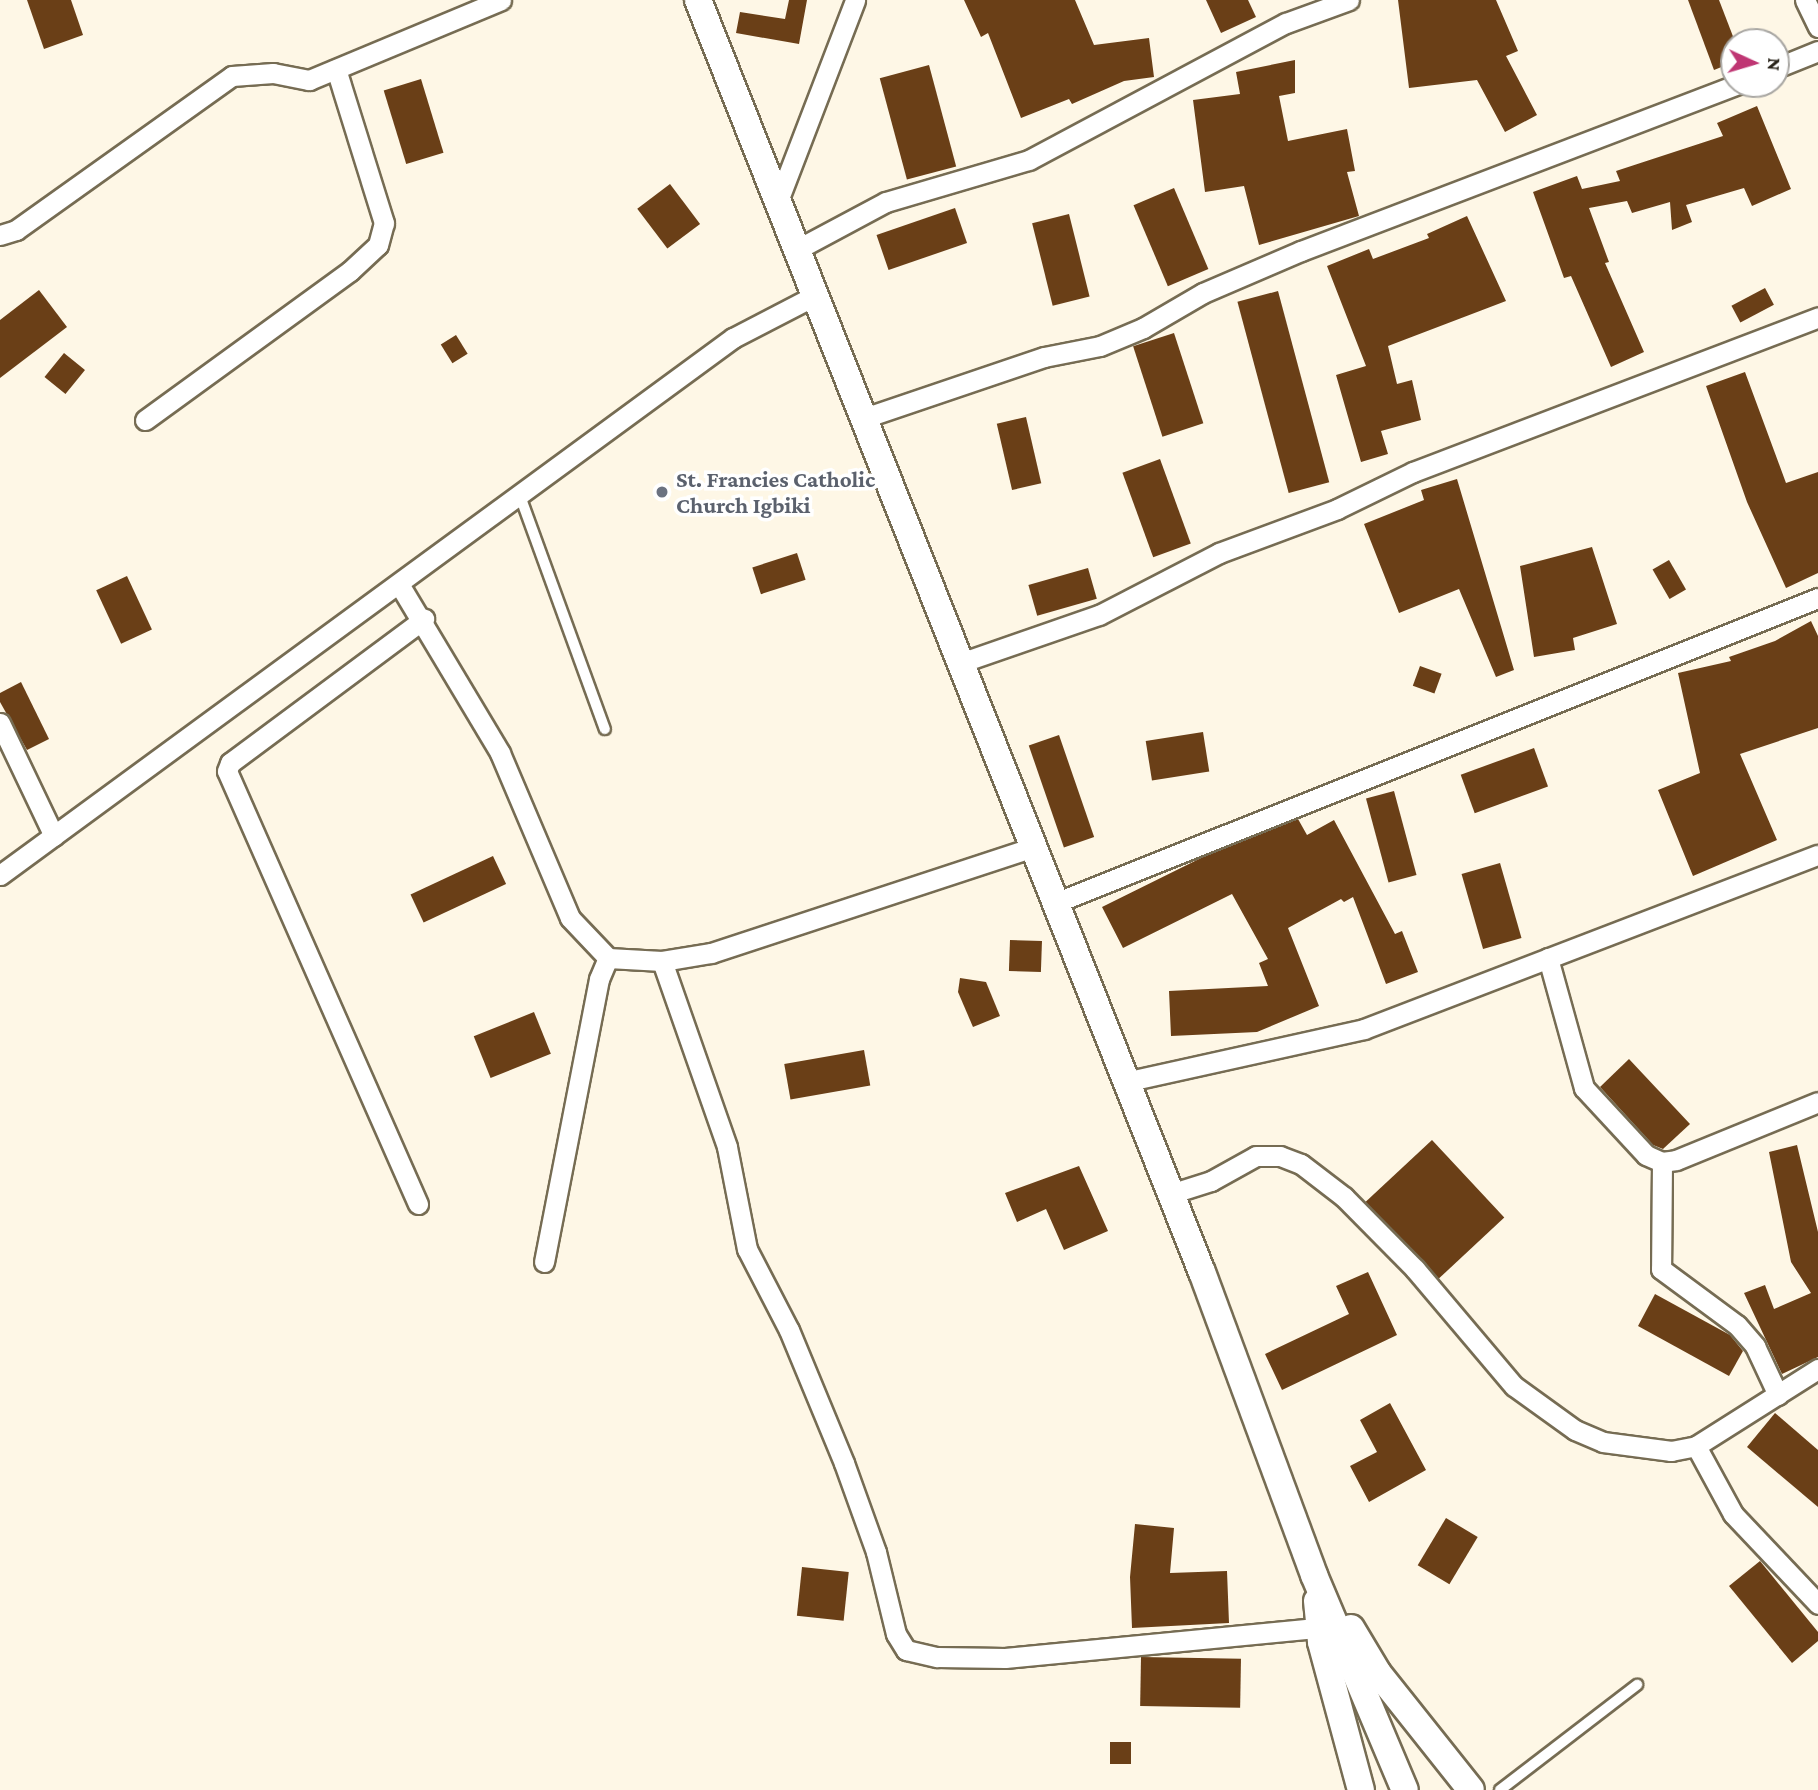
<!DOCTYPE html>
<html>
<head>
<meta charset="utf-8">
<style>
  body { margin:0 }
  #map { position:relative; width:1818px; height:1790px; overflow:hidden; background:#fef7e6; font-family:"Crimson Pro",serif }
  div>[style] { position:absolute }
  .building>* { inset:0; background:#6a3f17; transform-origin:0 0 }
  .roads { filter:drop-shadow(2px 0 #766c53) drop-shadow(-2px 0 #766c53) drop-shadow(0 2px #766c53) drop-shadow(0 -2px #766c53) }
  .lane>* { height:10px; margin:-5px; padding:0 5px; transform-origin:5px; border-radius:5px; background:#fff }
  .street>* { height:19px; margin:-9.5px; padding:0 9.5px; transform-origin:9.5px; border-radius:9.5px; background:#fff }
  .secondary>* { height:26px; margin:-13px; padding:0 13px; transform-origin:13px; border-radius:13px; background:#fff }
  .dots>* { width:19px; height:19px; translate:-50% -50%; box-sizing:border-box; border:4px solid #fff; border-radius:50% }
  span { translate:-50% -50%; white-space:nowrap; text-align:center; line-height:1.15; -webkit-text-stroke:7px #fff; paint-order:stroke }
  .worship-label { font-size:23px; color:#5b616d; font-weight:700 }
  .left { translate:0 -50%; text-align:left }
  .north { position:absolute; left:1720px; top:28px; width:70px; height:70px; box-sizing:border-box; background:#fff; border:2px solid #a9a7a3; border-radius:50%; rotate:94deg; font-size:19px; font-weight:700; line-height:28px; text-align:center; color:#282319 }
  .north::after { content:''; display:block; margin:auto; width:24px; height:32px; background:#bf3673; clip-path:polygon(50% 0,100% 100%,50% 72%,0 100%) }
</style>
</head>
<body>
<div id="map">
  <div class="building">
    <div style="clip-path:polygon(27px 0,71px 0,83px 35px,44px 49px)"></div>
    <div style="clip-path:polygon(789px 0,807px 0,799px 44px,736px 33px,740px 12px,785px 19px)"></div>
    <div style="clip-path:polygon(964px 0,1075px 0,1094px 45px,1149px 38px,1154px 77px,1124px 81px,1072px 104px,1069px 99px,1021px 118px,988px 33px,981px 37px)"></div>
    <div style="clip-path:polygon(1206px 0,1248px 0,1256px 17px,1221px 33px)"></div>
    <div style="clip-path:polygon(1398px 0,1496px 0,1518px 51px,1506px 56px,1537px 115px,1505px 132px,1477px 80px,1409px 88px)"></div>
    <div style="clip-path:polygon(1688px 0,1719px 0,1734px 39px,1734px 62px,1714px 70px)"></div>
    <div style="clip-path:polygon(1295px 60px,1295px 93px,1279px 96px,1288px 141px,1347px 129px,1355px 171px,1347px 172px,1359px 216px,1259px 245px,1244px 186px,1205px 192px,1193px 100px,1240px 94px,1236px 72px)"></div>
    <div style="left:929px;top:65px;width:105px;height:51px;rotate:75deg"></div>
    <div style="left:421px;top:79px;width:77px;height:39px;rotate:73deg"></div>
    <div style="clip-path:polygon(1757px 106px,1791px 189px,1752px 206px,1744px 188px,1686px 205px,1692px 222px,1672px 230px,1670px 202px,1632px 213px,1627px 201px,1589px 208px,1609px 262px,1605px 263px,1644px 352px,1611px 367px,1571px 276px,1564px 278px,1533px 192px,1577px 176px,1582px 189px,1620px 181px,1616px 171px,1723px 136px,1717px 123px)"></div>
    <div style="left:670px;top:184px;width:50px;height:41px;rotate:53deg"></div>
    <div style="left:1174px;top:188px;width:88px;height:44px;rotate:67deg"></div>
    <div style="left:955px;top:208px;width:37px;height:83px;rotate:71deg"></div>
    <div style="left:1069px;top:214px;width:85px;height:38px;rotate:76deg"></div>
    <div style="clip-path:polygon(1467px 216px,1506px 301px,1388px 346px,1397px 384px,1412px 380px,1421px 420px,1381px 431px,1388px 454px,1361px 462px,1336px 375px,1366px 366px,1327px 266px,1369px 249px,1373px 259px,1429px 238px,1427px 234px)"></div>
    <div style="left:1765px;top:288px;width:19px;height:38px;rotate:62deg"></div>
    <div style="clip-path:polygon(39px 290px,67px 327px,0 378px,0 320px)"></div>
    <div style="left:1278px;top:291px;width:198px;height:42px;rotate:75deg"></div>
    <div style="left:1174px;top:333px;width:95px;height:43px;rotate:72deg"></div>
    <div style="left:456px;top:335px;width:22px;height:18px;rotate:58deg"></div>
    <div style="left:64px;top:353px;width:27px;height:31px;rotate:39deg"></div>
    <div style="clip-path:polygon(1745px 372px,1786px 483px,1818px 472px,1818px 573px,1786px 588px,1747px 502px,1706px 386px)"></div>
    <div style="left:1026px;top:417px;width:68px;height:30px;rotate:77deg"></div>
    <div style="left:1160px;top:459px;width:90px;height:40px;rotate:70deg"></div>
    <div style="clip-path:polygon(1457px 479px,1514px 670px,1496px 677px,1459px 589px,1399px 613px,1364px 524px,1424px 500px,1421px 490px)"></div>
    <div style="clip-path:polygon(1592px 547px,1617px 624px,1573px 638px,1575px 650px,1534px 657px,1520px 566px)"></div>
    <div style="left:797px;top:553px;width:28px;height:47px;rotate:72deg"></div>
    <div style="left:1669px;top:560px;width:34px;height:19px;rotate:60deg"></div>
    <div style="left:1088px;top:568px;width:32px;height:62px;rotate:74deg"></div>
    <div style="left:127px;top:576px;width:59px;height:34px;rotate:65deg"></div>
    <div style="clip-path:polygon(1811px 621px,1818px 636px,1818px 728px,1740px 754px,1777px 840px,1693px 876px,1658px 790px,1700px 773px,1678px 673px,1731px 661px,1729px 657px,1775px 641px)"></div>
    <div style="left:1420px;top:666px;width:23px;height:21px;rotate:20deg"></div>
    <div style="clip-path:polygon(21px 682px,49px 739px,27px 750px,0 702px,0 693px)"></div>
    <div style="left:1203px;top:732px;width:40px;height:58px;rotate:81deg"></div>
    <div style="left:1059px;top:735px;width:108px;height:32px;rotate:71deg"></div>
    <div style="left:1534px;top:748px;width:41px;height:78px;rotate:70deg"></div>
    <div style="left:1394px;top:791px;width:87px;height:29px;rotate:75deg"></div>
    <div style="clip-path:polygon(1298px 819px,1307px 835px,1334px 820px,1395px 934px,1402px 931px,1418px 972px,1386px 984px,1353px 897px,1344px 902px,1341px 899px,1288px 928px,1319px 1006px,1257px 1032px,1171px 1036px,1169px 991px,1268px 986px,1259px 963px,1268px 959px,1232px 894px,1123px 948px,1102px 907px,1201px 858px)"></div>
    <div style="left:493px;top:856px;width:31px;height:91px;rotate:65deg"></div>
    <div style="left:1500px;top:863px;width:78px;height:40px;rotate:74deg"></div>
    <div style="left:1010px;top:940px;width:32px;height:31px;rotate:2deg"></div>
    <div style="clip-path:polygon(960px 978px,986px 982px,1000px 1016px,973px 1027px,958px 992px)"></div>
    <div style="left:534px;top:1012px;width:45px;height:65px;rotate:68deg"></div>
    <div style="left:864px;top:1050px;width:36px;height:81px;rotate:80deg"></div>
    <div style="clip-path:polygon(1629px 1059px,1690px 1124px,1663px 1149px,1653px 1145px,1600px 1087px)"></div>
    <div style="left:1432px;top:1140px;width:106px;height:91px;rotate:47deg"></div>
    <div style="clip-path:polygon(1797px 1145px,1818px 1232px,1818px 1357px,1782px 1374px,1744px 1293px,1765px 1285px,1774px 1309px,1811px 1293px,1791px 1262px,1769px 1152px)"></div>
    <div style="clip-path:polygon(1079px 1166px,1108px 1231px,1064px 1250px,1046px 1209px,1017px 1222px,1005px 1193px)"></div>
    <div style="clip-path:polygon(1368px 1272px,1397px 1335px,1282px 1390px,1265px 1354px,1349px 1314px,1336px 1286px)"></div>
    <div style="clip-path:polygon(1655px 1294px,1730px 1335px,1743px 1351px,1729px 1376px,1638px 1326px)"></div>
    <div style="clip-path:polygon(1390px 1403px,1426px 1470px,1369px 1502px,1350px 1466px,1377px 1452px,1360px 1420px)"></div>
    <div style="clip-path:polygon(1775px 1413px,1818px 1450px,1818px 1507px,1747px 1447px)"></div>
    <div style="left:1446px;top:1518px;width:37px;height:55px;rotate:31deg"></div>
    <div style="clip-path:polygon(1135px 1524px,1174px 1528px,1170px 1573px,1227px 1571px,1229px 1623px,1132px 1628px,1130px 1577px)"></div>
    <div style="clip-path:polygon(1760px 1561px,1818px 1632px,1818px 1641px,1792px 1663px,1729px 1586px)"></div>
    <div style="left:802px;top:1567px;width:47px;height:49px;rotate:6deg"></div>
    <div style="left:1141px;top:1657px;width:100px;height:49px;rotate:1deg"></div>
    <div style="left:1110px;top:1742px;width:21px;height:22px"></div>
  </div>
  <div class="roads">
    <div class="lane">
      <div style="left:520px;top:496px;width:248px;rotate:70deg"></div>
      <div style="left:1500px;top:1790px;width:173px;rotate:-37.5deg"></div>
    </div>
    <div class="street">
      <div style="left:1805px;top:0;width:30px;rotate:64deg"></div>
      <div style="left:1776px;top:68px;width:45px;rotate:-22deg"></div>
      <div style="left:778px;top:201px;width:215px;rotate:-69deg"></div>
      <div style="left:0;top:235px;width:17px;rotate:-17deg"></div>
      <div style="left:16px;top:230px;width:265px;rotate:-35.5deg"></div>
      <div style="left:232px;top:76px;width:41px;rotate:-4.2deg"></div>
      <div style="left:273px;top:73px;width:37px;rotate:11deg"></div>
      <div style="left:309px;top:80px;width:208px;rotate:-22.6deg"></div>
      <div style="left:796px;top:250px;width:102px;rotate:-28.1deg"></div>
      <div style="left:886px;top:202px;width:149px;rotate:-16.4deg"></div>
      <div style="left:1029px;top:160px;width:291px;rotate:-28.1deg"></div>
      <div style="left:1286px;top:23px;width:67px;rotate:-20.1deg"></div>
      <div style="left:864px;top:418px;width:190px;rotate:-18.7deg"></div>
      <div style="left:1044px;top:357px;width:57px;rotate:-11.1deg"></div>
      <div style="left:1100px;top:346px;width:47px;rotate:-22.7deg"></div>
      <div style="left:1143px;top:328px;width:69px;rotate:-30.3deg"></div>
      <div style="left:1203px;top:293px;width:107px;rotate:-23.2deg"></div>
      <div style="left:1301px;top:251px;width:468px;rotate:-20.9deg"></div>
      <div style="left:145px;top:420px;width:253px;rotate:-36deg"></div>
      <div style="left:350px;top:271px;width:38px;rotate:-43deg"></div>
      <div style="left:378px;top:245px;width:23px;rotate:-75deg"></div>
      <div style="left:384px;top:223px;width:161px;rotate:-107.3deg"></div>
      <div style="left:399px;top:584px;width:197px;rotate:59.1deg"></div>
      <div style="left:500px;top:753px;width:179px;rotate:67deg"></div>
      <div style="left:570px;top:918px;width:55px;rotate:46.5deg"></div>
      <div style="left:608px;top:958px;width:54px;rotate:3.2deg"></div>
      <div style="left:662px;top:961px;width:50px;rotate:-9.3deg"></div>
      <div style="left:711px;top:953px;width:339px;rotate:-18.2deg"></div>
      <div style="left:960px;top:663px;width:147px;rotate:-19.1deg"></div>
      <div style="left:1099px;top:615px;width:135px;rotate:-27.3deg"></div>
      <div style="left:1219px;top:553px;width:126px;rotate:-20.4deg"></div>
      <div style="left:1337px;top:509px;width:85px;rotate:-26deg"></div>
      <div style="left:1413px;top:472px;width:434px;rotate:-20.9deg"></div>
      <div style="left:0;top:723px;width:125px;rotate:64.5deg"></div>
      <div style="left:0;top:875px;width:909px;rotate:-36.23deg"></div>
      <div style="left:733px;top:338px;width:91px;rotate:-27.4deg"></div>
      <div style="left:1055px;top:903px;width:822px;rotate:-21.79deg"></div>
      <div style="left:1548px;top:958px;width:135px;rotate:74.5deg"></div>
      <div style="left:1584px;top:1088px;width:91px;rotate:47.2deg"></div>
      <div style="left:1646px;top:1155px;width:17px;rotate:24deg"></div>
      <div style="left:1662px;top:1162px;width:14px;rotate:-8deg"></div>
      <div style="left:1676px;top:1160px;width:153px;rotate:-22.2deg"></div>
      <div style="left:662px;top:961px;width:197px;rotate:70.7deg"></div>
      <div style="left:727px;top:1147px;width:104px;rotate:78.9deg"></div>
      <div style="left:747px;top:1249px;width:91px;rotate:62.6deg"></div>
      <div style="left:789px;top:1330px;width:144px;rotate:67.5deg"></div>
      <div style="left:844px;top:1463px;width:95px;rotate:70.2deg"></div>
      <div style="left:876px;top:1552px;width:84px;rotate:76.3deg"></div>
      <div style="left:896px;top:1634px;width:19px;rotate:58deg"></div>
      <div style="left:906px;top:1650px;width:32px;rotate:13deg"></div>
      <div style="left:937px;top:1657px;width:68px;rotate:0.8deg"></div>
      <div style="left:1005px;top:1658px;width:315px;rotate:-5.5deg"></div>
      <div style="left:1125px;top:1082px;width:245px;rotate:-12.5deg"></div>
      <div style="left:1364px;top:1029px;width:486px;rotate:-21deg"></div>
      <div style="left:1662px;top:1162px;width:107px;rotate:90.5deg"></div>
      <div style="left:1661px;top:1269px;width:94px;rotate:36.4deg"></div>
      <div style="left:1737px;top:1325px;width:28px;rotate:49deg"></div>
      <div style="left:1755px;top:1346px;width:54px;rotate:64.9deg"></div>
      <div style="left:1170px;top:1194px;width:43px;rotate:-17.6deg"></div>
      <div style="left:1211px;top:1181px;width:51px;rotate:-29.1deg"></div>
      <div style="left:1256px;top:1156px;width:24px"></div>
      <div style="left:1280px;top:1156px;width:22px;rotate:21deg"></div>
      <div style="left:1301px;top:1164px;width:54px;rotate:37.5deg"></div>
      <div style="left:1344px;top:1197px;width:101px;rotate:45.4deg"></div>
      <div style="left:1415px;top:1269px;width:153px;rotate:49.8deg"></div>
      <div style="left:1514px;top:1386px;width:75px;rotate:35.8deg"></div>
      <div style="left:1575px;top:1430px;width:30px;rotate:23deg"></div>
      <div style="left:1603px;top:1442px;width:69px;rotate:7.5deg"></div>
      <div style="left:1671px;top:1451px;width:25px;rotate:-11deg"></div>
      <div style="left:1696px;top:1446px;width:144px;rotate:-32.3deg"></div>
      <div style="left:418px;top:1204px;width:473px;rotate:-113.8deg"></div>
      <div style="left:227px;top:771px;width:9px;rotate:-69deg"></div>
      <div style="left:230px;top:763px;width:242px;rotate:-36.6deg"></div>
      <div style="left:544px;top:1262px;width:288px;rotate:-79deg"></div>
      <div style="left:599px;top:979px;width:23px;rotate:-67deg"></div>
      <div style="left:1696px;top:1446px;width:77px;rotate:61.4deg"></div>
      <div style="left:1733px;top:1514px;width:124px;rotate:46.6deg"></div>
    </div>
    <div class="secondary">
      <div style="left:698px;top:0;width:1368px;rotate:68.39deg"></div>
      <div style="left:1202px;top:1272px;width:323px;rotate:69.7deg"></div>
      <div style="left:1314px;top:1575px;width:233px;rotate:67.1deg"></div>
      <div style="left:1317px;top:1601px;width:41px;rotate:84.4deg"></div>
      <div style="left:1321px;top:1642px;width:153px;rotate:74.9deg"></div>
      <div style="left:1351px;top:1628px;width:52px;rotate:59deg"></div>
      <div style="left:1378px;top:1673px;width:149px;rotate:51.5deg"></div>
    </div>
  </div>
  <div class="dots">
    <div style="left:662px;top:492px;background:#6b7280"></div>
  </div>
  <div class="worship-label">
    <span class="left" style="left:676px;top:492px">St. Francies Catholic<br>Church Igbiki</span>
  </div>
  <div class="north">N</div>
</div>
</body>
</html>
